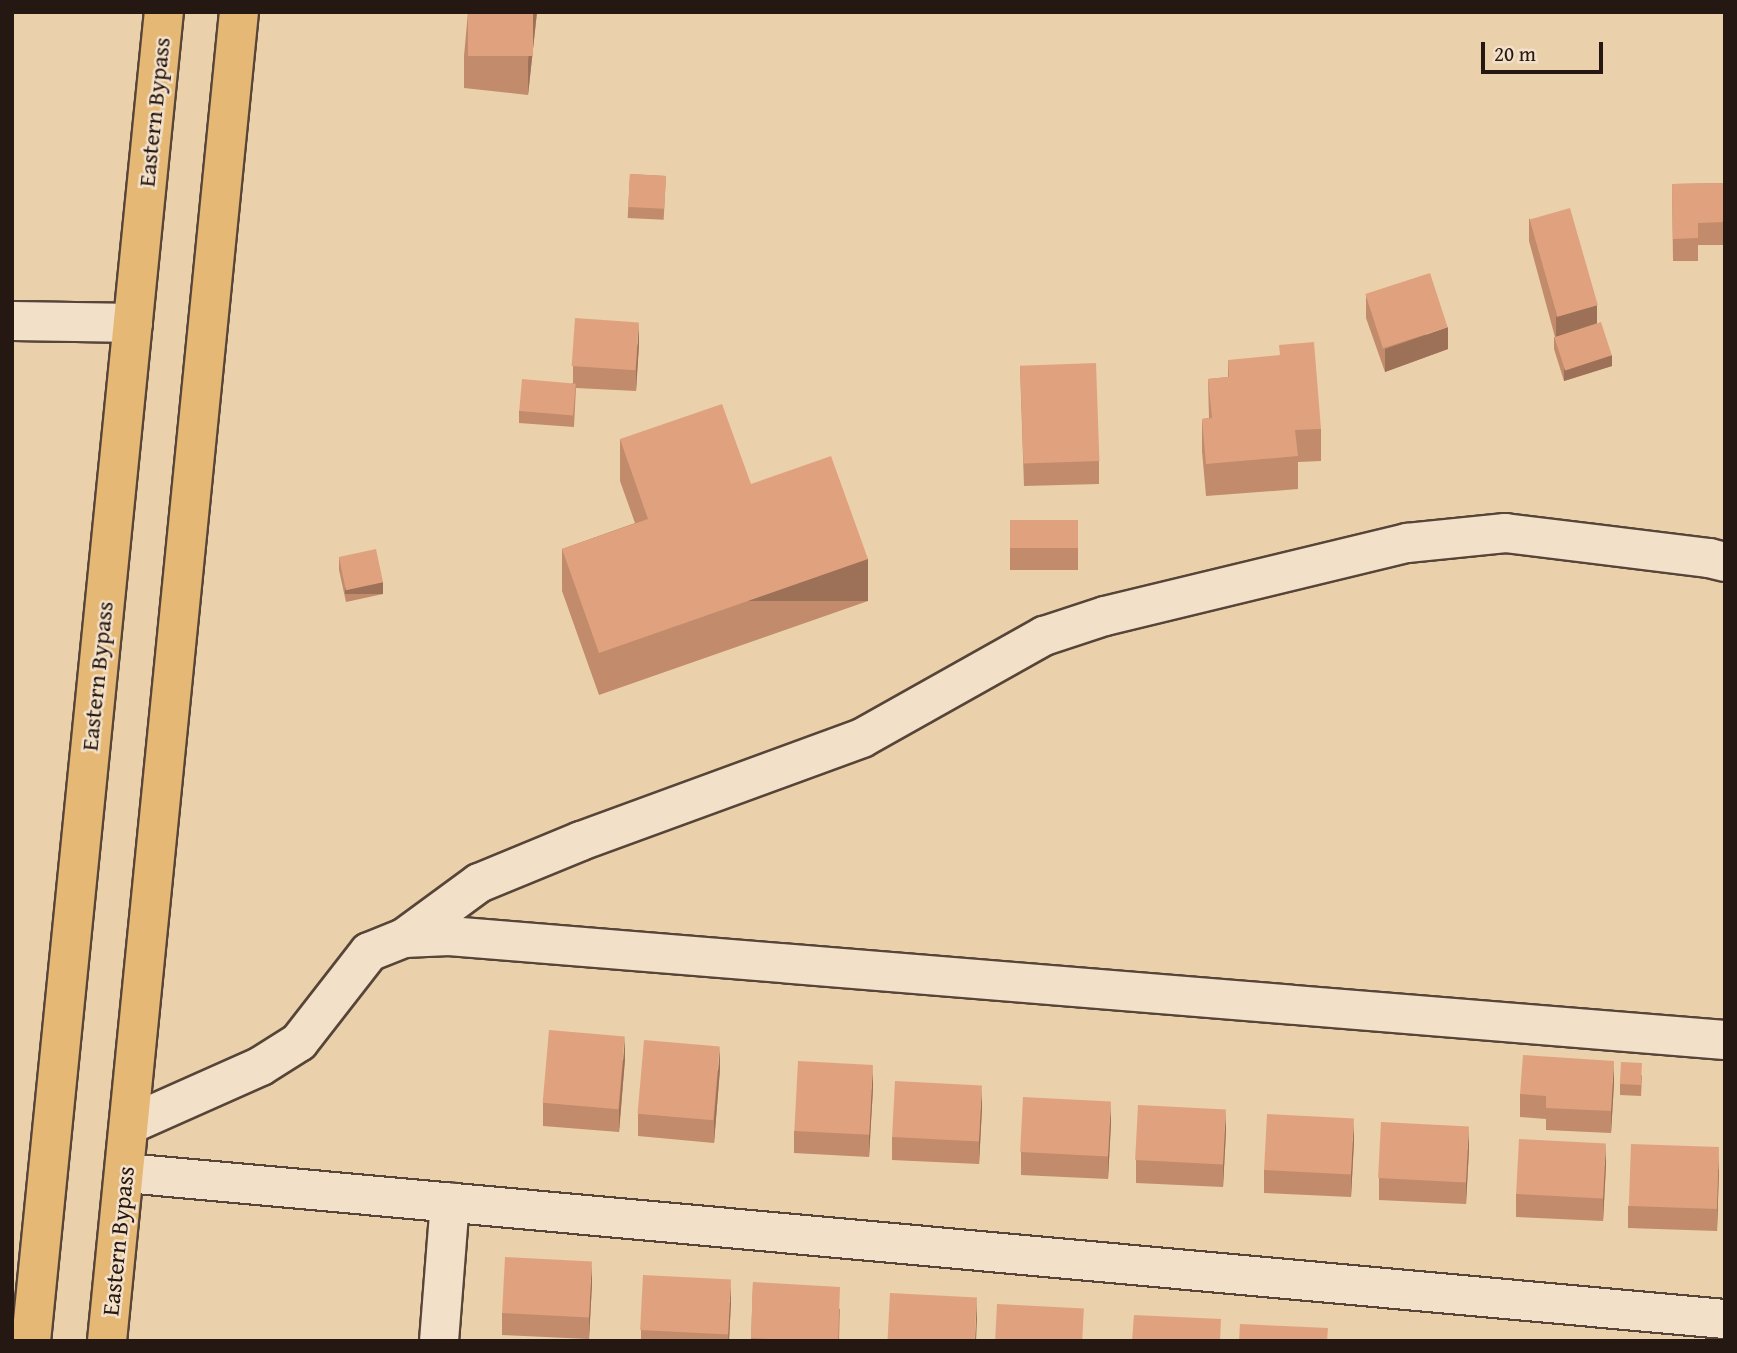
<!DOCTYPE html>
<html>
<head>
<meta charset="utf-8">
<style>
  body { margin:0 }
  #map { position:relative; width:1737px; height:1353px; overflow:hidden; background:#ebd0ac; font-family:"Gentium Book Plus",serif }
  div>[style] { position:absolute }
  .roads { filter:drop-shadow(2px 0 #564538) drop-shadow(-2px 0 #564538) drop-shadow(0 2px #564538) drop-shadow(0 -2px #564538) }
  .street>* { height:38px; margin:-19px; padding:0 19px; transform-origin:19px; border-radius:19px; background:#f2e0c9 }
  .primary>* { height:38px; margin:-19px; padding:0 19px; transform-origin:19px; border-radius:19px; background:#e6b876 }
  .wall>* { inset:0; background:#c18b6c; transform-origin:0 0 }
  .shaded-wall>* { inset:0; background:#9d7158; transform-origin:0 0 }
  .building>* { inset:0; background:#e0a27e; transform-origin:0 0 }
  span { translate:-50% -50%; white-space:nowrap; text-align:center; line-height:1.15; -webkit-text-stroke:5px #f2e0c9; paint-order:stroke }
  .street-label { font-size:24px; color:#251712 }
  .frame { position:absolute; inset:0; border:14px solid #251712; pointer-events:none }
  .scale { position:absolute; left:1481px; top:42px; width:122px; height:32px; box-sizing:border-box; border:4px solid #251712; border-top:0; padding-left:9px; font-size:21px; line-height:24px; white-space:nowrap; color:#251712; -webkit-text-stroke:5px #f2e0c9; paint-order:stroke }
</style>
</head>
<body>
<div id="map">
  <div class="roads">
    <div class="street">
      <div style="left:12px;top:321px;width:121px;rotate:0.9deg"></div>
      <div style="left:404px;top:938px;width:93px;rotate:-36.3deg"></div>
      <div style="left:479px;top:883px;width:110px;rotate:-22.4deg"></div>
      <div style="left:581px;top:841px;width:299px;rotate:-20.1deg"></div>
      <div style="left:862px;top:738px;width:209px;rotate:-29.3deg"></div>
      <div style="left:1044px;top:636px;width:64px;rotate:-18.2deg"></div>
      <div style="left:1105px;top:616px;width:311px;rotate:-13.6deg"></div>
      <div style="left:1407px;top:543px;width:99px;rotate:-5.8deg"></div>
      <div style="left:1505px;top:533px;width:206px;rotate:7deg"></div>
      <div style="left:1709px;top:558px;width:16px;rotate:14deg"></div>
      <div style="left:131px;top:1124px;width:142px;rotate:-24deg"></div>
      <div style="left:261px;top:1066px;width:45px;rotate:-32.3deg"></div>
      <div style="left:299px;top:1042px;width:114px;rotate:-52.1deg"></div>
      <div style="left:369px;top:952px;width:38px;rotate:-22deg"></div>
      <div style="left:404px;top:938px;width:45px;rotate:-2.5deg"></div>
      <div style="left:449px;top:936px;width:1280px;rotate:4.66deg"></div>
      <div style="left:126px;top:1173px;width:1606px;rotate:5.22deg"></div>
      <div style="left:439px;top:1341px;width:139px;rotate:-85.5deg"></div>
    </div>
    <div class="primary">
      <div style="left:31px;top:1341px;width:1336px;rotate:-84.29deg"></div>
      <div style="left:107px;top:1341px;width:1336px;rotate:-84.33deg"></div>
    </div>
  </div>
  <div class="wall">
    <div style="clip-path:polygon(468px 12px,537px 12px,528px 95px,464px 88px,464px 56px)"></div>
    <div style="left:630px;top:174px;width:36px;height:44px;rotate:3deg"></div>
    <div style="clip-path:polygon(1725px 183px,1725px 245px,1698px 245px,1698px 261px,1673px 261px,1672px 184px)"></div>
    <div style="clip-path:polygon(1529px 218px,1597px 323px,1612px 366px,1564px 381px,1554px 349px,1554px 337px,1555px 337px,1529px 241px)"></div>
    <div style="clip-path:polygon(1366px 296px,1448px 349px,1385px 372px,1366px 318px)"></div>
    <div style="clip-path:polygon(639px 344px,636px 391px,576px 388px,574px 427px,519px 423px,519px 411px,573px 383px,573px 366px)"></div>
    <div style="clip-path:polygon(1228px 360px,1321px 429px,1321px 461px,1298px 462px,1298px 489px,1206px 496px,1202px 451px,1202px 419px,1209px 418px,1208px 379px,1228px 377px)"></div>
    <div style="clip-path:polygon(1020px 366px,1099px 461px,1099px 484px,1024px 486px)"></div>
    <div style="clip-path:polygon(620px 439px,751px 484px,868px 601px,599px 695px,562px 591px,562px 549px,635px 523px,620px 481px)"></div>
    <div style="left:1078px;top:520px;width:50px;height:68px;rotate:90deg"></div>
    <div style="clip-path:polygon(339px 558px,383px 594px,346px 602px,339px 570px)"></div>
    <div style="clip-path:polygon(625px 1059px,619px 1132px,543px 1126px,543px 1103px)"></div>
    <div style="clip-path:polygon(720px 1069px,714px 1143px,638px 1136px,638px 1114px)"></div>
    <div style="clip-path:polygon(1642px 1075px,1641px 1096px,1620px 1095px,1620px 1084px)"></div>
    <div style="clip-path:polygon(1614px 1083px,1611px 1133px,1546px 1130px,1546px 1119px,1520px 1117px,1520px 1094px)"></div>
    <div style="clip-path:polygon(873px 1088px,869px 1157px,794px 1153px,794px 1131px)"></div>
    <div style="clip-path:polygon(982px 1108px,979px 1164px,892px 1160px,892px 1137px)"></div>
    <div style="clip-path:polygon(1111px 1123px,1108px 1179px,1021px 1175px,1021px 1152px)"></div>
    <div style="clip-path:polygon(1226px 1131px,1223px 1187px,1136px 1183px,1136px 1160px)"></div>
    <div style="clip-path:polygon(1354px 1141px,1351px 1197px,1264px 1193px,1264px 1170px)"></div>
    <div style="clip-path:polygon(1469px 1149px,1466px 1204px,1379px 1200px,1379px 1178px)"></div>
    <div style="clip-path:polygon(1606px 1165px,1603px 1221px,1516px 1217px,1516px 1194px)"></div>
    <div style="clip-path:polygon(1719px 1169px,1717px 1231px,1628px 1228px,1628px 1206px)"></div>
    <div style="clip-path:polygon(753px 1282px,840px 1309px,839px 1341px,751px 1341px)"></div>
    <div style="clip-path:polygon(592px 1284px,589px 1339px,502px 1335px,502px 1313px)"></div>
    <div style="clip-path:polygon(731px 1302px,729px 1341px,641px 1341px,641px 1330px)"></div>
  </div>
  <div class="shaded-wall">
    <div style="clip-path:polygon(533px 12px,537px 12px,528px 95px,528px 62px)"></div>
    <div style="clip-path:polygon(1597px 305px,1597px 328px,1556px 339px,1556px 317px)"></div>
    <div style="clip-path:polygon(639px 322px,639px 344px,636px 391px,636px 369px)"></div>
    <div style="clip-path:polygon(1448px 327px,1448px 349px,1385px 372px,1385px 349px)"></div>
    <div style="clip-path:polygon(1612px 355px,1612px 366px,1564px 381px,1564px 369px)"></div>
    <div style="left:868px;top:559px;width:42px;height:285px;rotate:90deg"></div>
    <div style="left:383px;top:582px;width:12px;height:38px;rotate:90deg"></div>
    <div style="clip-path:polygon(625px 1037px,625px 1059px,619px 1132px,619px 1110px)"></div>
    <div style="clip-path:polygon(720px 1047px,720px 1069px,714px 1143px,714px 1120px)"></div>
    <div style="clip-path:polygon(1614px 1061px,1614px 1083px,1611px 1133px,1611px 1111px)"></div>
    <div style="clip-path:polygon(873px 1065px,873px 1088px,869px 1157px,869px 1135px)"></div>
    <div style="clip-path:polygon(982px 1086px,982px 1108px,979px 1164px,979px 1141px)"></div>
    <div style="clip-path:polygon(1111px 1101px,1111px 1123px,1108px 1179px,1108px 1157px)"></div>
    <div style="clip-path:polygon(1226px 1109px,1226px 1131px,1223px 1187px,1223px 1165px)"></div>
    <div style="clip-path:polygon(1354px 1119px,1354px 1141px,1351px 1197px,1351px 1174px)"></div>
    <div style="clip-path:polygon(1469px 1126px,1469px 1149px,1466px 1204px,1466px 1182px)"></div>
    <div style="clip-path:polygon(1606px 1143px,1606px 1165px,1603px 1221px,1603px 1199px)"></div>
    <div style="clip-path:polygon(1719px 1147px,1719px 1169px,1717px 1231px,1717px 1209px)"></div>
    <div style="clip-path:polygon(592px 1261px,592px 1284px,589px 1339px,589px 1317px)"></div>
    <div style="clip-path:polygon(731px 1279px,731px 1302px,729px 1341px,728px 1341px)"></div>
    <div style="clip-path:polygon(977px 1297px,977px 1320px,976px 1341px,975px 1341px)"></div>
  </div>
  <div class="building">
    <div style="left:468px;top:12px;width:65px;height:44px"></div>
    <div style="left:630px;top:174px;width:36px;height:33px;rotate:3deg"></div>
    <div style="clip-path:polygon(1725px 183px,1725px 222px,1698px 223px,1698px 238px,1673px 239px,1672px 184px)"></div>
    <div style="left:1570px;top:208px;width:101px;height:42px;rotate:74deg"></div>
    <div style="left:1430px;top:273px;width:57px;height:68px;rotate:72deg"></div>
    <div style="left:575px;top:318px;width:64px;height:48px;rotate:4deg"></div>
    <div style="left:1601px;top:322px;width:35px;height:49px;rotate:72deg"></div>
    <div style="clip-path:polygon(1314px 342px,1321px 429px,1295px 430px,1298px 456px,1206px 464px,1202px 419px,1212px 418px,1208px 379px,1229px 377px,1228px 360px,1280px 355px,1279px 345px)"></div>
    <div style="left:1096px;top:363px;width:98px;height:76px;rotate:88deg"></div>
    <div style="left:522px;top:379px;width:54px;height:32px;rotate:5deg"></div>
    <div style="clip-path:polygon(722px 404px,751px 484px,831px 456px,868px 559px,599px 653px,562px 549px,648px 519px,620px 439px)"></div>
    <div style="left:1078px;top:520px;width:28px;height:68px;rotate:90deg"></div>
    <div style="left:376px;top:549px;width:34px;height:38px;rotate:78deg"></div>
    <div style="left:549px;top:1030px;width:76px;height:73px;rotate:5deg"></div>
    <div style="left:644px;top:1040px;width:76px;height:74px;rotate:5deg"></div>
    <div style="clip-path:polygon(1523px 1055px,1614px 1061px,1611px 1111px,1546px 1108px,1546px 1096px,1520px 1094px)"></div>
    <div style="left:798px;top:1061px;width:75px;height:70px;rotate:3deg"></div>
    <div style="left:1621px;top:1062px;width:21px;height:22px;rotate:3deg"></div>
    <div style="left:895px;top:1081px;width:87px;height:56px;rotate:3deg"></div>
    <div style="left:1023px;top:1097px;width:88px;height:55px;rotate:3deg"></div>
    <div style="left:1138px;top:1105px;width:88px;height:55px;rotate:3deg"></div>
    <div style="left:1267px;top:1114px;width:87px;height:56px;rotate:3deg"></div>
    <div style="left:1381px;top:1122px;width:88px;height:56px;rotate:3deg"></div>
    <div style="left:1519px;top:1139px;width:87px;height:55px;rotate:3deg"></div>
    <div style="left:1631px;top:1144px;width:88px;height:62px;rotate:2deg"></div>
    <div style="left:505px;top:1257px;width:87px;height:56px;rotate:3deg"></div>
    <div style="left:643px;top:1275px;width:88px;height:55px;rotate:3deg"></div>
    <div style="clip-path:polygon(753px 1282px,840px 1287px,838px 1341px,807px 1341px,751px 1338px)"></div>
    <div style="left:890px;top:1293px;width:87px;height:48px;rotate:3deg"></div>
    <div style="left:997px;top:1304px;width:87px;height:37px;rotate:3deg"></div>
    <div style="clip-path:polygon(1134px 1315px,1221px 1319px,1220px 1341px,1132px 1341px)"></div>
    <div style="clip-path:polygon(1240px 1324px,1328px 1328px,1327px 1341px,1239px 1341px)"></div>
    <div style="clip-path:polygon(1367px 1339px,1400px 1341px,1367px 1341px)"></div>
  </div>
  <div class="street-label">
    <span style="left:154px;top:112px;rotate:-84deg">Eastern Bypass</span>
    <span style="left:97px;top:676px;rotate:-84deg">Eastern Bypass</span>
    <span style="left:118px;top:1241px;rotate:-84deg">Eastern Bypass</span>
  </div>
  <div class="frame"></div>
  <div class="scale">20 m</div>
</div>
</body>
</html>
